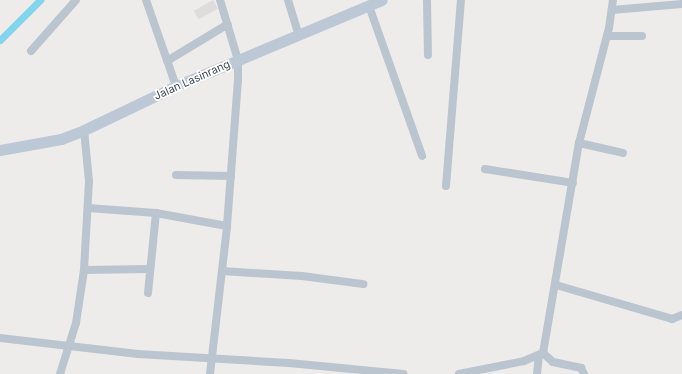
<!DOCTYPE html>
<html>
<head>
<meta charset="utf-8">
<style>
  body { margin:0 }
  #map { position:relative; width:682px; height:374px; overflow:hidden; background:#eeebeb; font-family:Inter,sans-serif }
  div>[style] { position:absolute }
  .education>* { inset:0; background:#dfdcdd; transform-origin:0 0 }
  .canal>* { height:7px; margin:-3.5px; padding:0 3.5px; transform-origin:3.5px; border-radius:3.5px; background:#82d5ed }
  .street>* { height:8px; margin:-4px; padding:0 4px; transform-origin:4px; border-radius:4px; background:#bbc5cf }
  .secondary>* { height:11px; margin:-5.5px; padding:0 5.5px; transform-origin:5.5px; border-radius:5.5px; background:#bdc8d6 }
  span { translate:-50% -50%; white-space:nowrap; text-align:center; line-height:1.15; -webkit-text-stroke:3.5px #fff; paint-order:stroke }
  .street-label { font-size:11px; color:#434e59 }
</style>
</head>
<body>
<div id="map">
  <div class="education">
    <div style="left:213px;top:0;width:10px;height:22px;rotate:61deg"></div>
  </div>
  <div class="canal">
    <div style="left:0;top:40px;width:57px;rotate:-45deg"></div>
  </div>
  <div class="street">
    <div style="left:146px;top:0;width:91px;rotate:70.8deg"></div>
    <div style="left:288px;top:0;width:34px;rotate:73deg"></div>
    <div style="left:427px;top:0;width:55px;rotate:89deg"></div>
    <div style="left:369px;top:6px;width:159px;rotate:70.5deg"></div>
    <div style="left:612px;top:10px;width:70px;rotate:-4.9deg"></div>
    <div style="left:607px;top:36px;width:35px"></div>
    <div style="left:31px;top:51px;width:68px;rotate:-48.6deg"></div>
    <div style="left:167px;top:61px;width:71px;rotate:-31.2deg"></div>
    <div style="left:579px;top:143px;width:45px;rotate:12.8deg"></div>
    <div style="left:485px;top:169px;width:89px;rotate:9deg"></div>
    <div style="left:176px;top:175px;width:55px;rotate:1deg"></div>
    <div style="left:446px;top:186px;width:187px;rotate:-85.4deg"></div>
    <div style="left:88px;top:208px;width:68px;rotate:4.2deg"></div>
    <div style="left:156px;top:213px;width:72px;rotate:10.4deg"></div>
    <div style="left:84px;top:270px;width:65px;rotate:-0.9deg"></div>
    <div style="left:222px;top:271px;width:80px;rotate:3.6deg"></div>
    <div style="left:302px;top:276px;width:62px;rotate:7.5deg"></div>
    <div style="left:556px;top:285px;width:121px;rotate:16.3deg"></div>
    <div style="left:672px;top:319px;width:11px;rotate:-22deg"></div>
    <div style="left:148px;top:293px;width:80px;rotate:-84.3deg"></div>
    <div style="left:0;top:338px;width:139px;rotate:6.6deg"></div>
    <div style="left:138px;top:354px;width:151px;rotate:3.4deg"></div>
    <div style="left:289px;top:363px;width:115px;rotate:5.5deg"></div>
    <div style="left:543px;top:353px;width:13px;rotate:42deg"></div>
    <div style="left:553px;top:362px;width:29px;rotate:12deg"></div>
    <div style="left:581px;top:368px;width:7px;rotate:63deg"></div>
    <div style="left:60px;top:374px;width:53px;rotate:-72.6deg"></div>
    <div style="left:76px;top:323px;width:54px;rotate:-81.4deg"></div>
    <div style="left:84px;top:270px;width:89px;rotate:-86.8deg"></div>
    <div style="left:89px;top:181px;width:51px;rotate:-95.6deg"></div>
    <div style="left:210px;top:374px;width:149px;rotate:-83.4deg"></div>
    <div style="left:227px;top:226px;width:146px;rotate:-85.7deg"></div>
    <div style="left:238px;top:80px;width:20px;rotate:-90deg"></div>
    <div style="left:238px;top:60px;width:63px;rotate:-106.7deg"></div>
    <div style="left:459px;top:374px;width:66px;rotate:-11.3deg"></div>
    <div style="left:524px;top:361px;width:21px;rotate:-23deg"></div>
    <div style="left:543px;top:353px;width:213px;rotate:-80.3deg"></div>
    <div style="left:579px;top:143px;width:119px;rotate:-75.4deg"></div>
    <div style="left:609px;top:28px;width:28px;rotate:-82deg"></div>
    <div style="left:537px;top:374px;width:18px;rotate:-84deg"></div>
  </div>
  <div class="secondary">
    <div style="left:0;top:150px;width:62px;rotate:-10.2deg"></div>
    <div style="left:61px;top:139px;width:25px;rotate:-21deg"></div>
    <div style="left:84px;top:130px;width:102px;rotate:-25.6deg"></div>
    <div style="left:176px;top:86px;width:223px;rotate:-22.7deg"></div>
  </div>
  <div class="street-label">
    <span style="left:192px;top:80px;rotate:-24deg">Jalan Lasinrang</span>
  </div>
</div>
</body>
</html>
